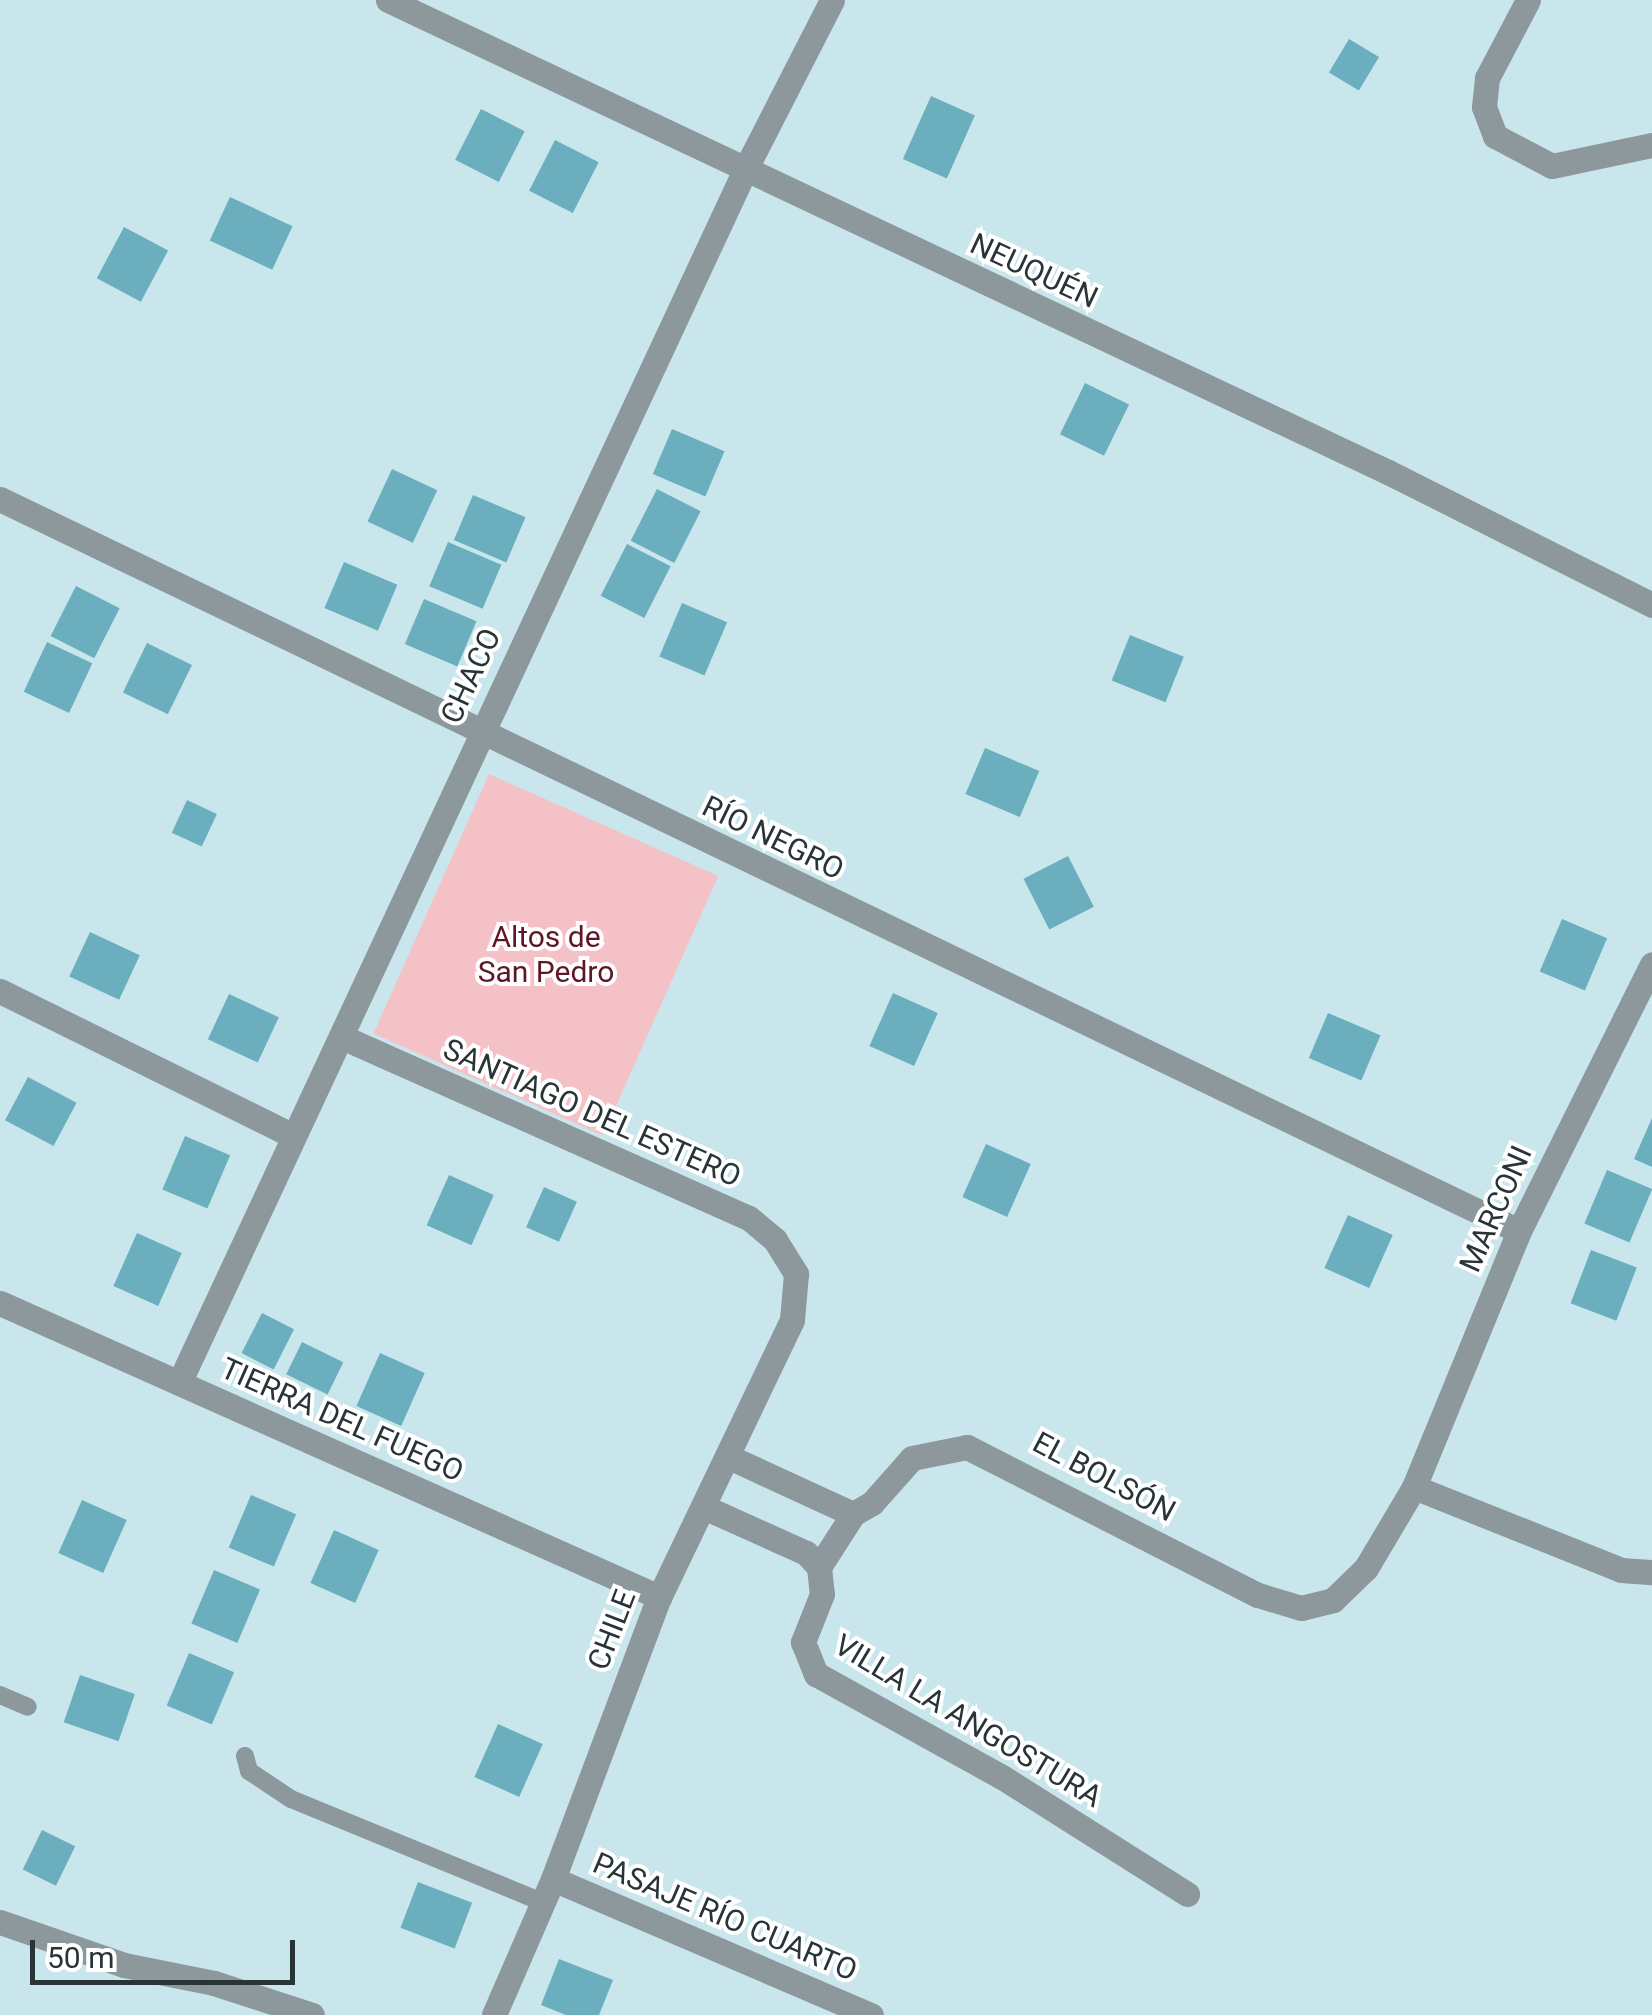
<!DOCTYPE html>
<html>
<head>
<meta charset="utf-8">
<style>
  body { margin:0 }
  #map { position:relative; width:1652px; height:2015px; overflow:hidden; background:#c9e6ed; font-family:Roboto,sans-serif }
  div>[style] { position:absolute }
  .green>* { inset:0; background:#f4c1c6; transform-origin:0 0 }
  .building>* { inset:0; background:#6bafbe; transform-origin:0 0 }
  .lane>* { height:18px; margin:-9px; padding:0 9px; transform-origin:9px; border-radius:9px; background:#8c989b }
  .street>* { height:25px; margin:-12.5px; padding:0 12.5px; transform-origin:12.5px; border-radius:12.5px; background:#8c989b }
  span { translate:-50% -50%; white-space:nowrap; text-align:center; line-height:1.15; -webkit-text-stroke:8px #fff; paint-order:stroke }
  .street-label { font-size:30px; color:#283436 }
  .park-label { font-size:30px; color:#5e1728 }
  .scale { position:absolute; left:30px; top:1940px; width:265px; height:45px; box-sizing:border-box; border:5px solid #283436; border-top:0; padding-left:12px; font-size:30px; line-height:35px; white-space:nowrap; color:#283436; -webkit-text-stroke:8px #fff; paint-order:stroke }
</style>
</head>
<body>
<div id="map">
  <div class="green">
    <div style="left:489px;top:774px;width:251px;height:284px;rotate:24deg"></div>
  </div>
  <div class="building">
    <div style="left:1349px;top:39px;width:35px;height:39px;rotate:31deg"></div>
    <div style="left:931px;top:96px;width:48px;height:69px;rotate:24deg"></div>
    <div style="left:481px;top:109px;width:49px;height:57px;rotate:27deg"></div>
    <div style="left:555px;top:140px;width:49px;height:57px;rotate:27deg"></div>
    <div style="left:230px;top:197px;width:69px;height:48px;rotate:25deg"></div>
    <div style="left:124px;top:227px;width:50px;height:58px;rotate:28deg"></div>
    <div style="left:1085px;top:383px;width:49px;height:57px;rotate:26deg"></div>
    <div style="left:672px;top:429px;width:57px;height:49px;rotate:23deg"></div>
    <div style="left:392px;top:469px;width:50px;height:58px;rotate:25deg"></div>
    <div style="left:657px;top:489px;width:49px;height:58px;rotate:27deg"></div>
    <div style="left:473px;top:495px;width:57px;height:49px;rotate:23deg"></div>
    <div style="left:448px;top:542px;width:58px;height:48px;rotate:23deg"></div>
    <div style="left:627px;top:544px;width:49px;height:58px;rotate:27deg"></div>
    <div style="left:344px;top:562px;width:58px;height:50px;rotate:23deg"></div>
    <div style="left:76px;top:586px;width:49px;height:56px;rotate:27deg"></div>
    <div style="left:424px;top:599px;width:57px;height:49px;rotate:23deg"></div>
    <div style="left:682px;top:603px;width:49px;height:58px;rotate:23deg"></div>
    <div style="left:1130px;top:635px;width:58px;height:49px;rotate:22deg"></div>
    <div style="left:47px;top:642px;width:50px;height:55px;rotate:25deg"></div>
    <div style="left:147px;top:643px;width:50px;height:55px;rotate:26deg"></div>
    <div style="left:985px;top:748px;width:59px;height:50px;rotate:23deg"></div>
    <div style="left:187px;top:800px;width:33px;height:36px;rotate:25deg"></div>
    <div style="left:1068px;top:856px;width:57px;height:50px;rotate:63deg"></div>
    <div style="left:1562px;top:919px;width:49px;height:57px;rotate:23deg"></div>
    <div style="left:90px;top:932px;width:55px;height:49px;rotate:25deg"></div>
    <div style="left:893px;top:993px;width:49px;height:58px;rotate:24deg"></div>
    <div style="left:229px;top:994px;width:55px;height:50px;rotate:25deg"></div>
    <div style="left:1328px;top:1013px;width:57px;height:49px;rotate:23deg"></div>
    <div style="left:28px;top:1077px;width:55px;height:49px;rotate:28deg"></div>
    <div style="clip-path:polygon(1652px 1118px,1652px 1167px,1634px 1159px)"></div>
    <div style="left:185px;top:1136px;width:49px;height:58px;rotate:23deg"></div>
    <div style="left:986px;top:1144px;width:49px;height:58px;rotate:24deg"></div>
    <div style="left:1607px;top:1170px;width:49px;height:58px;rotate:23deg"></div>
    <div style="left:449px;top:1175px;width:49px;height:55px;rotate:24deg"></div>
    <div style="left:544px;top:1187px;width:36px;height:44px;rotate:24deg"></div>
    <div style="left:1348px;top:1215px;width:49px;height:58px;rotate:24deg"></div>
    <div style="left:137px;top:1233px;width:49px;height:58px;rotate:24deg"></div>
    <div style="left:1591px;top:1250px;width:49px;height:57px;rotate:21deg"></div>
    <div style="left:262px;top:1313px;width:36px;height:45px;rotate:27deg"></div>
    <div style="left:302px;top:1342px;width:46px;height:36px;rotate:26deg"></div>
    <div style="left:380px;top:1353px;width:49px;height:58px;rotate:24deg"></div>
    <div style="left:251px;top:1495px;width:49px;height:57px;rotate:23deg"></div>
    <div style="left:82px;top:1500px;width:49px;height:58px;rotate:24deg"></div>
    <div style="left:334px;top:1530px;width:49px;height:58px;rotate:24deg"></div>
    <div style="left:214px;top:1570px;width:50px;height:58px;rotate:23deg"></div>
    <div style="left:189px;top:1653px;width:49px;height:57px;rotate:23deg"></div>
    <div style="left:80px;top:1675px;width:58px;height:50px;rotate:19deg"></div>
    <div style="left:498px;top:1724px;width:49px;height:58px;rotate:24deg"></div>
    <div style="left:42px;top:1830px;width:37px;height:44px;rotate:26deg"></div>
    <div style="left:418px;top:1882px;width:58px;height:49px;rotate:21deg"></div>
    <div style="clip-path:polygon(559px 1959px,613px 1980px,599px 2015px,566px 2015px,541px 2005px)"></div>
  </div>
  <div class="lane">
    <div style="left:0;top:1695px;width:30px;rotate:23deg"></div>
    <div style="left:245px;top:1756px;width:16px;rotate:75deg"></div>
    <div style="left:249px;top:1771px;width:50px;rotate:33.7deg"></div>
    <div style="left:291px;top:1799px;width:271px;rotate:22.3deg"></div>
  </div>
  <div class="street">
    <div style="left:388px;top:0;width:1106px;rotate:25.27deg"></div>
    <div style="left:1388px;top:472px;width:296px;rotate:26.7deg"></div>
    <div style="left:1528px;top:0;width:88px;rotate:117.7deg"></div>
    <div style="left:1487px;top:78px;width:29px;rotate:96deg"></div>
    <div style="left:1484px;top:107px;width:31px;rotate:69deg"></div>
    <div style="left:1495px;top:136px;width:64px;rotate:27.8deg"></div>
    <div style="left:1552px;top:166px;width:102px;rotate:-11.9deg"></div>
    <div style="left:0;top:499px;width:1686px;rotate:25.73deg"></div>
    <div style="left:0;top:991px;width:326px;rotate:26.3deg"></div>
    <div style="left:342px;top:1037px;width:445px;rotate:24deg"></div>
    <div style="left:749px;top:1218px;width:34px;rotate:40deg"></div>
    <div style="left:775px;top:1240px;width:40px;rotate:58deg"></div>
    <div style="left:796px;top:1274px;width:46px;rotate:95deg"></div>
    <div style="left:792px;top:1320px;width:307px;rotate:115.6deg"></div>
    <div style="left:659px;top:1597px;width:301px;rotate:110.6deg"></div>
    <div style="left:553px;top:1879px;width:148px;rotate:113.5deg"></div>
    <div style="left:0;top:1303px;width:722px;rotate:24.04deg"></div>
    <div style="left:179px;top:1383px;width:1336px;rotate:-64.99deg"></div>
    <div style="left:744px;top:172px;width:193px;rotate:-62.9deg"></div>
    <div style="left:729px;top:1457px;width:136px;rotate:24.7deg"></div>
    <div style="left:853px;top:1514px;width:22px;rotate:-30deg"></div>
    <div style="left:872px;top:1503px;width:60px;rotate:-48.4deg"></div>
    <div style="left:912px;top:1458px;width:56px;rotate:-11.3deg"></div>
    <div style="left:967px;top:1447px;width:326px;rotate:27deg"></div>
    <div style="left:1258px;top:1595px;width:45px;rotate:16.8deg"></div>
    <div style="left:1301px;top:1608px;width:33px;rotate:-14deg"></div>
    <div style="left:1333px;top:1600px;width:46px;rotate:-44.1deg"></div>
    <div style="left:1366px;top:1568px;width:94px;rotate:-59.3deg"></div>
    <div style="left:1414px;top:1487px;width:277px;rotate:-67.7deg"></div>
    <div style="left:1519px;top:1231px;width:298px;rotate:-63.5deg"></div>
    <div style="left:1414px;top:1487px;width:223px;rotate:21.8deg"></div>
    <div style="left:1621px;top:1570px;width:31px;rotate:4deg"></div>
    <div style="left:706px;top:1508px;width:110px;rotate:24.2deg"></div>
    <div style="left:806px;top:1553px;width:19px;rotate:47deg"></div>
    <div style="left:819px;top:1567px;width:27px;rotate:84deg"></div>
    <div style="left:822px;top:1594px;width:52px;rotate:111.6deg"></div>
    <div style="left:803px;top:1642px;width:35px;rotate:68deg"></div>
    <div style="left:816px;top:1674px;width:213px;rotate:29deg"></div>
    <div style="left:1002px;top:1777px;width:219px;rotate:32.3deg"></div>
    <div style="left:819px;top:1567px;width:63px;rotate:-57.3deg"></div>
    <div style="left:553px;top:1879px;width:346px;rotate:23.2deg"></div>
    <div style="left:0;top:1922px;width:131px;rotate:19.1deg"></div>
    <div style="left:124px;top:1965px;width:92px;rotate:11.3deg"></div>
    <div style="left:214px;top:1983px;width:103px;rotate:18.1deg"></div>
  </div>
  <div class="street-label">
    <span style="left:1034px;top:271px;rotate:25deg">NEUQUÉN</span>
    <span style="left:471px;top:676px;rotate:-65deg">CHACO</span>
    <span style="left:773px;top:838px;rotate:26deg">RÍO NEGRO</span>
    <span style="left:592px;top:1113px;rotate:24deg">SANTIAGO DEL ESTERO</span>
    <span style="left:1496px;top:1209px;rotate:-66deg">MARCONI</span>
    <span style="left:342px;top:1420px;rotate:24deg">TIERRA DEL FUEGO</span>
    <span style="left:1104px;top:1477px;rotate:28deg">EL BOLSÓN</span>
    <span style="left:612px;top:1630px;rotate:-69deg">CHILE</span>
    <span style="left:968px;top:1721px;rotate:31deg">VILLA LA ANGOSTURA</span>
    <span style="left:725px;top:1917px;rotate:23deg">PASAJE RÍO CUARTO</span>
  </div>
  <div class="park-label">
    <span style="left:546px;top:954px">Altos de<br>San Pedro</span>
  </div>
  <div class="scale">50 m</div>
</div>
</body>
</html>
